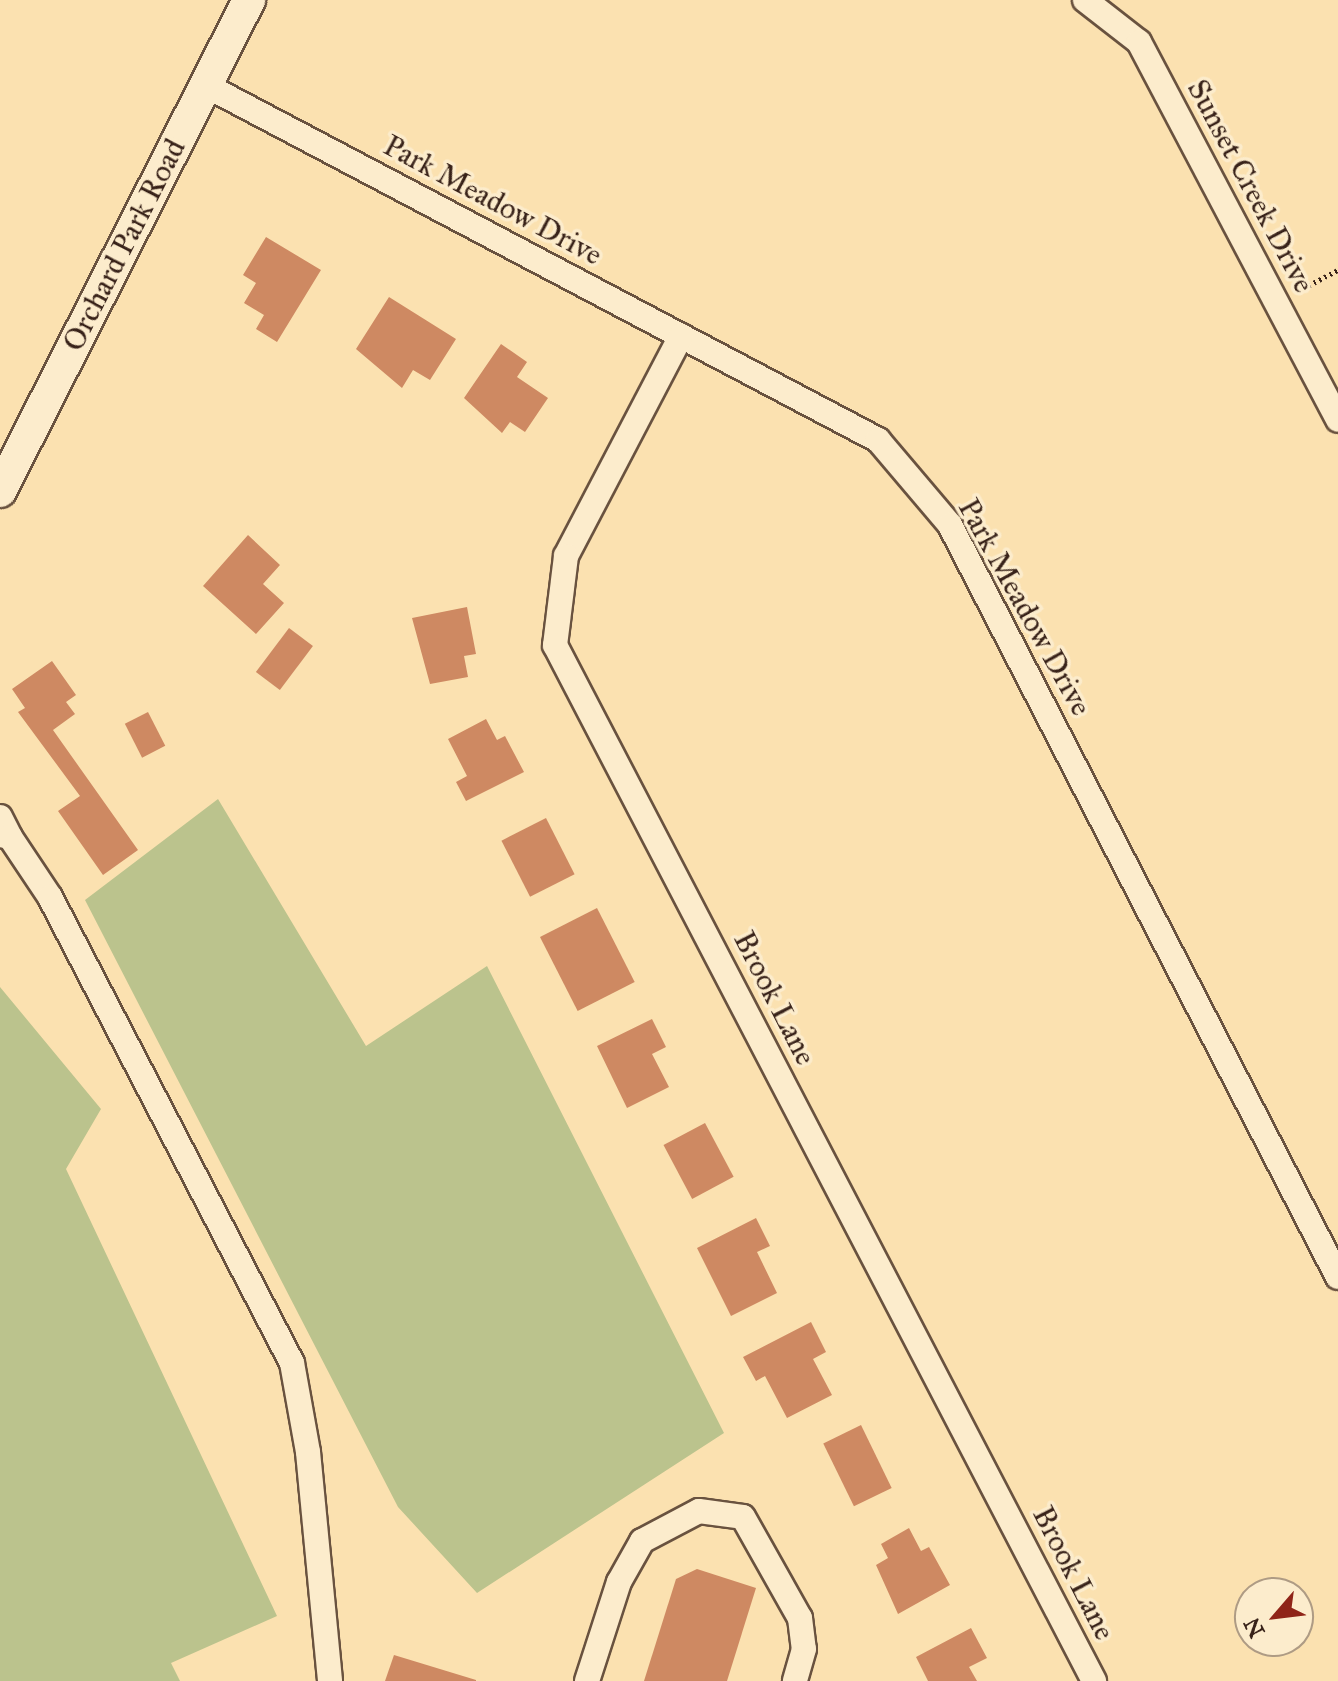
<!DOCTYPE html>
<html>
<head>
<meta charset="utf-8">
<style>
  body { margin:0 }
  #map { position:relative; width:1338px; height:1681px; overflow:hidden; background:#fbe1b0; font-family:"IM FELL Great Primer",serif }
  div>[style] { position:absolute }
  .green>* { inset:0; background:#bbc38d }
  .building>* { inset:0; background:#ce8962; transform-origin:0 0 }
  .path>* { height:5px; margin-top:-2.5px; transform-origin:0; background:repeating-linear-gradient(90deg,#382219 0 2px,transparent 0 6px) }
  .roads { filter:drop-shadow(2px 0 #69523f) drop-shadow(-2px 0 #69523f) drop-shadow(0 2px #69523f) drop-shadow(0 -2px #69523f) }
  .street>* { height:24px; margin:-12px; padding:0 12px; transform-origin:12px; border-radius:12px; background:#fceccc }
  .secondary>* { height:32px; margin:-16px; padding:0 16px; transform-origin:16px; border-radius:16px; background:#fceccc }
  span { translate:-50% -50%; white-space:nowrap; text-align:center; line-height:1.15; -webkit-text-stroke:7px #fceccc; paint-order:stroke }
  .street-label { font-size:30px; color:#382219 }
  .north { position:absolute; left:1234px; top:1577px; width:80px; height:80px; box-sizing:border-box; background:#fceccc; border:2px solid #ae9b84; border-radius:50%; rotate:242deg; font-size:22px; font-weight:700; line-height:32px; text-align:center; color:#382219 }
  .north::after { content:''; display:block; margin:auto; width:28px; height:36px; background:#8f2418; clip-path:polygon(50% 0,100% 100%,50% 72%,0 100%) }
</style>
</head>
<body>
<div id="map">
  <div class="green">
    <div style="clip-path:polygon(218px 799px,366px 1046px,487px 966px,724px 1433px,477px 1593px,398px 1507px,85px 900px)"></div>
    <div style="clip-path:polygon(0 987px,101px 1109px,66px 1169px,277px 1616px,171px 1663px,180px 1681px,0 1681px)"></div>
  </div>
  <div class="building">
    <div style="clip-path:polygon(266px 237px,321px 270px,277px 342px,256px 329px,264px 315px,244px 303px,256px 283px,243px 275px)"></div>
    <div style="clip-path:polygon(389px 297px,456px 339px,430px 380px,413px 370px,402px 388px,356px 349px)"></div>
    <div style="clip-path:polygon(501px 344px,527px 362px,517px 377px,548px 398px,525px 432px,510px 422px,502px 433px,464px 398px)"></div>
    <div style="clip-path:polygon(248px 535px,280px 565px,263px 584px,284px 603px,256px 634px,203px 586px)"></div>
    <div style="clip-path:polygon(467px 607px,476px 654px,464px 656px,468px 677px,430px 684px,412px 618px)"></div>
    <div style="left:289px;top:628px;width:30px;height:55px;rotate:37deg"></div>
    <div style="clip-path:polygon(52px 661px,76px 695px,66px 702px,75px 714px,53px 730px,138px 850px,103px 875px,58px 811px,80px 796px,18px 712px,25px 708px,12px 689px)"></div>
    <div style="left:148px;top:712px;width:38px;height:26px;rotate:63deg"></div>
    <div style="clip-path:polygon(486px 719px,497px 740px,505px 736px,524px 772px,466px 801px,456px 782px,467px 776px,448px 739px)"></div>
    <div style="left:546px;top:818px;width:63px;height:50px;rotate:63deg"></div>
    <div style="left:597px;top:908px;width:83px;height:64px;rotate:63deg"></div>
    <div style="clip-path:polygon(652px 1019px,666px 1047px,652px 1054px,669px 1087px,627px 1108px,597px 1046px)"></div>
    <div style="left:705px;top:1123px;width:61px;height:47px;rotate:62deg"></div>
    <div style="clip-path:polygon(756px 1218px,770px 1246px,757px 1252px,777px 1293px,731px 1316px,697px 1248px)"></div>
    <div style="clip-path:polygon(811px 1322px,826px 1352px,813px 1359px,832px 1395px,787px 1418px,765px 1376px,756px 1381px,743px 1357px)"></div>
    <div style="left:861px;top:1425px;width:70px;height:42px;rotate:64deg"></div>
    <div style="clip-path:polygon(909px 1528px,921px 1551px,929px 1547px,950px 1585px,898px 1614px,876px 1565px,888px 1558px,881px 1544px)"></div>
    <div style="clip-path:polygon(697px 1569px,756px 1588px,727px 1681px,644px 1681px,676px 1579px)"></div>
    <div style="clip-path:polygon(971px 1628px,987px 1658px,969px 1667px,977px 1681px,928px 1681px,916px 1657px)"></div>
    <div style="clip-path:polygon(394px 1655px,476px 1680px,476px 1681px,385px 1681px)"></div>
  </div>
  <div class="path">
    <div style="left:1298px;top:291px;width:45px;rotate:-27.7deg"></div>
  </div>
  <div class="roads">
    <div class="street">
      <div style="left:1085px;top:0;width:68px;rotate:37.9deg"></div>
      <div style="left:1139px;top:42px;width:427px;rotate:62.2deg"></div>
      <div style="left:207px;top:86px;width:759px;rotate:27.81deg"></div>
      <div style="left:878px;top:440px;width:111px;rotate:49.7deg"></div>
      <div style="left:950px;top:525px;width:846px;rotate:62.71deg"></div>
      <div style="left:681px;top:336px;width:248px;rotate:117.6deg"></div>
      <div style="left:566px;top:556px;width:90px;rotate:97deg"></div>
      <div style="left:555px;top:645px;width:1168px;rotate:62.51deg"></div>
      <div style="left:0;top:817px;width:22px;rotate:63deg"></div>
      <div style="left:10px;top:837px;width:10px;rotate:-169deg"></div>
      <div style="left:10px;top:837px;width:72px;rotate:56.3deg"></div>
      <div style="left:50px;top:897px;width:525px;rotate:62.56deg"></div>
      <div style="left:292px;top:1363px;width:90px;rotate:79.8deg"></div>
      <div style="left:308px;top:1452px;width:230px;rotate:84.5deg"></div>
      <div style="left:587px;top:1681px;width:104px;rotate:-72.1deg"></div>
      <div style="left:619px;top:1582px;width:47px;rotate:-60.7deg"></div>
      <div style="left:642px;top:1541px;width:64px;rotate:-27.8deg"></div>
      <div style="left:699px;top:1511px;width:44px;rotate:7.8deg"></div>
      <div style="left:743px;top:1517px;width:116px;rotate:60.6deg"></div>
      <div style="left:800px;top:1618px;width:31px;rotate:83deg"></div>
      <div style="left:804px;top:1649px;width:33px;rotate:106deg"></div>
    </div>
    <div class="secondary">
      <div style="left:0;top:491px;width:551px;rotate:-63.11deg"></div>
    </div>
  </div>
  <div class="street-label">
    <span style="left:1251px;top:186px;rotate:62deg">Sunset Creek Drive</span>
    <span style="left:493px;top:200px;rotate:28deg">Park Meadow Drive</span>
    <span style="left:124px;top:245px;rotate:-63deg">Orchard Park Road</span>
    <span style="left:1025px;top:607px;rotate:61deg">Park Meadow Drive</span>
    <span style="left:775px;top:998px;rotate:63deg">Brook Lane</span>
    <span style="left:1074px;top:1573px;rotate:63deg">Brook Lane</span>
  </div>
  <div class="north">N</div>
</div>
</body>
</html>
